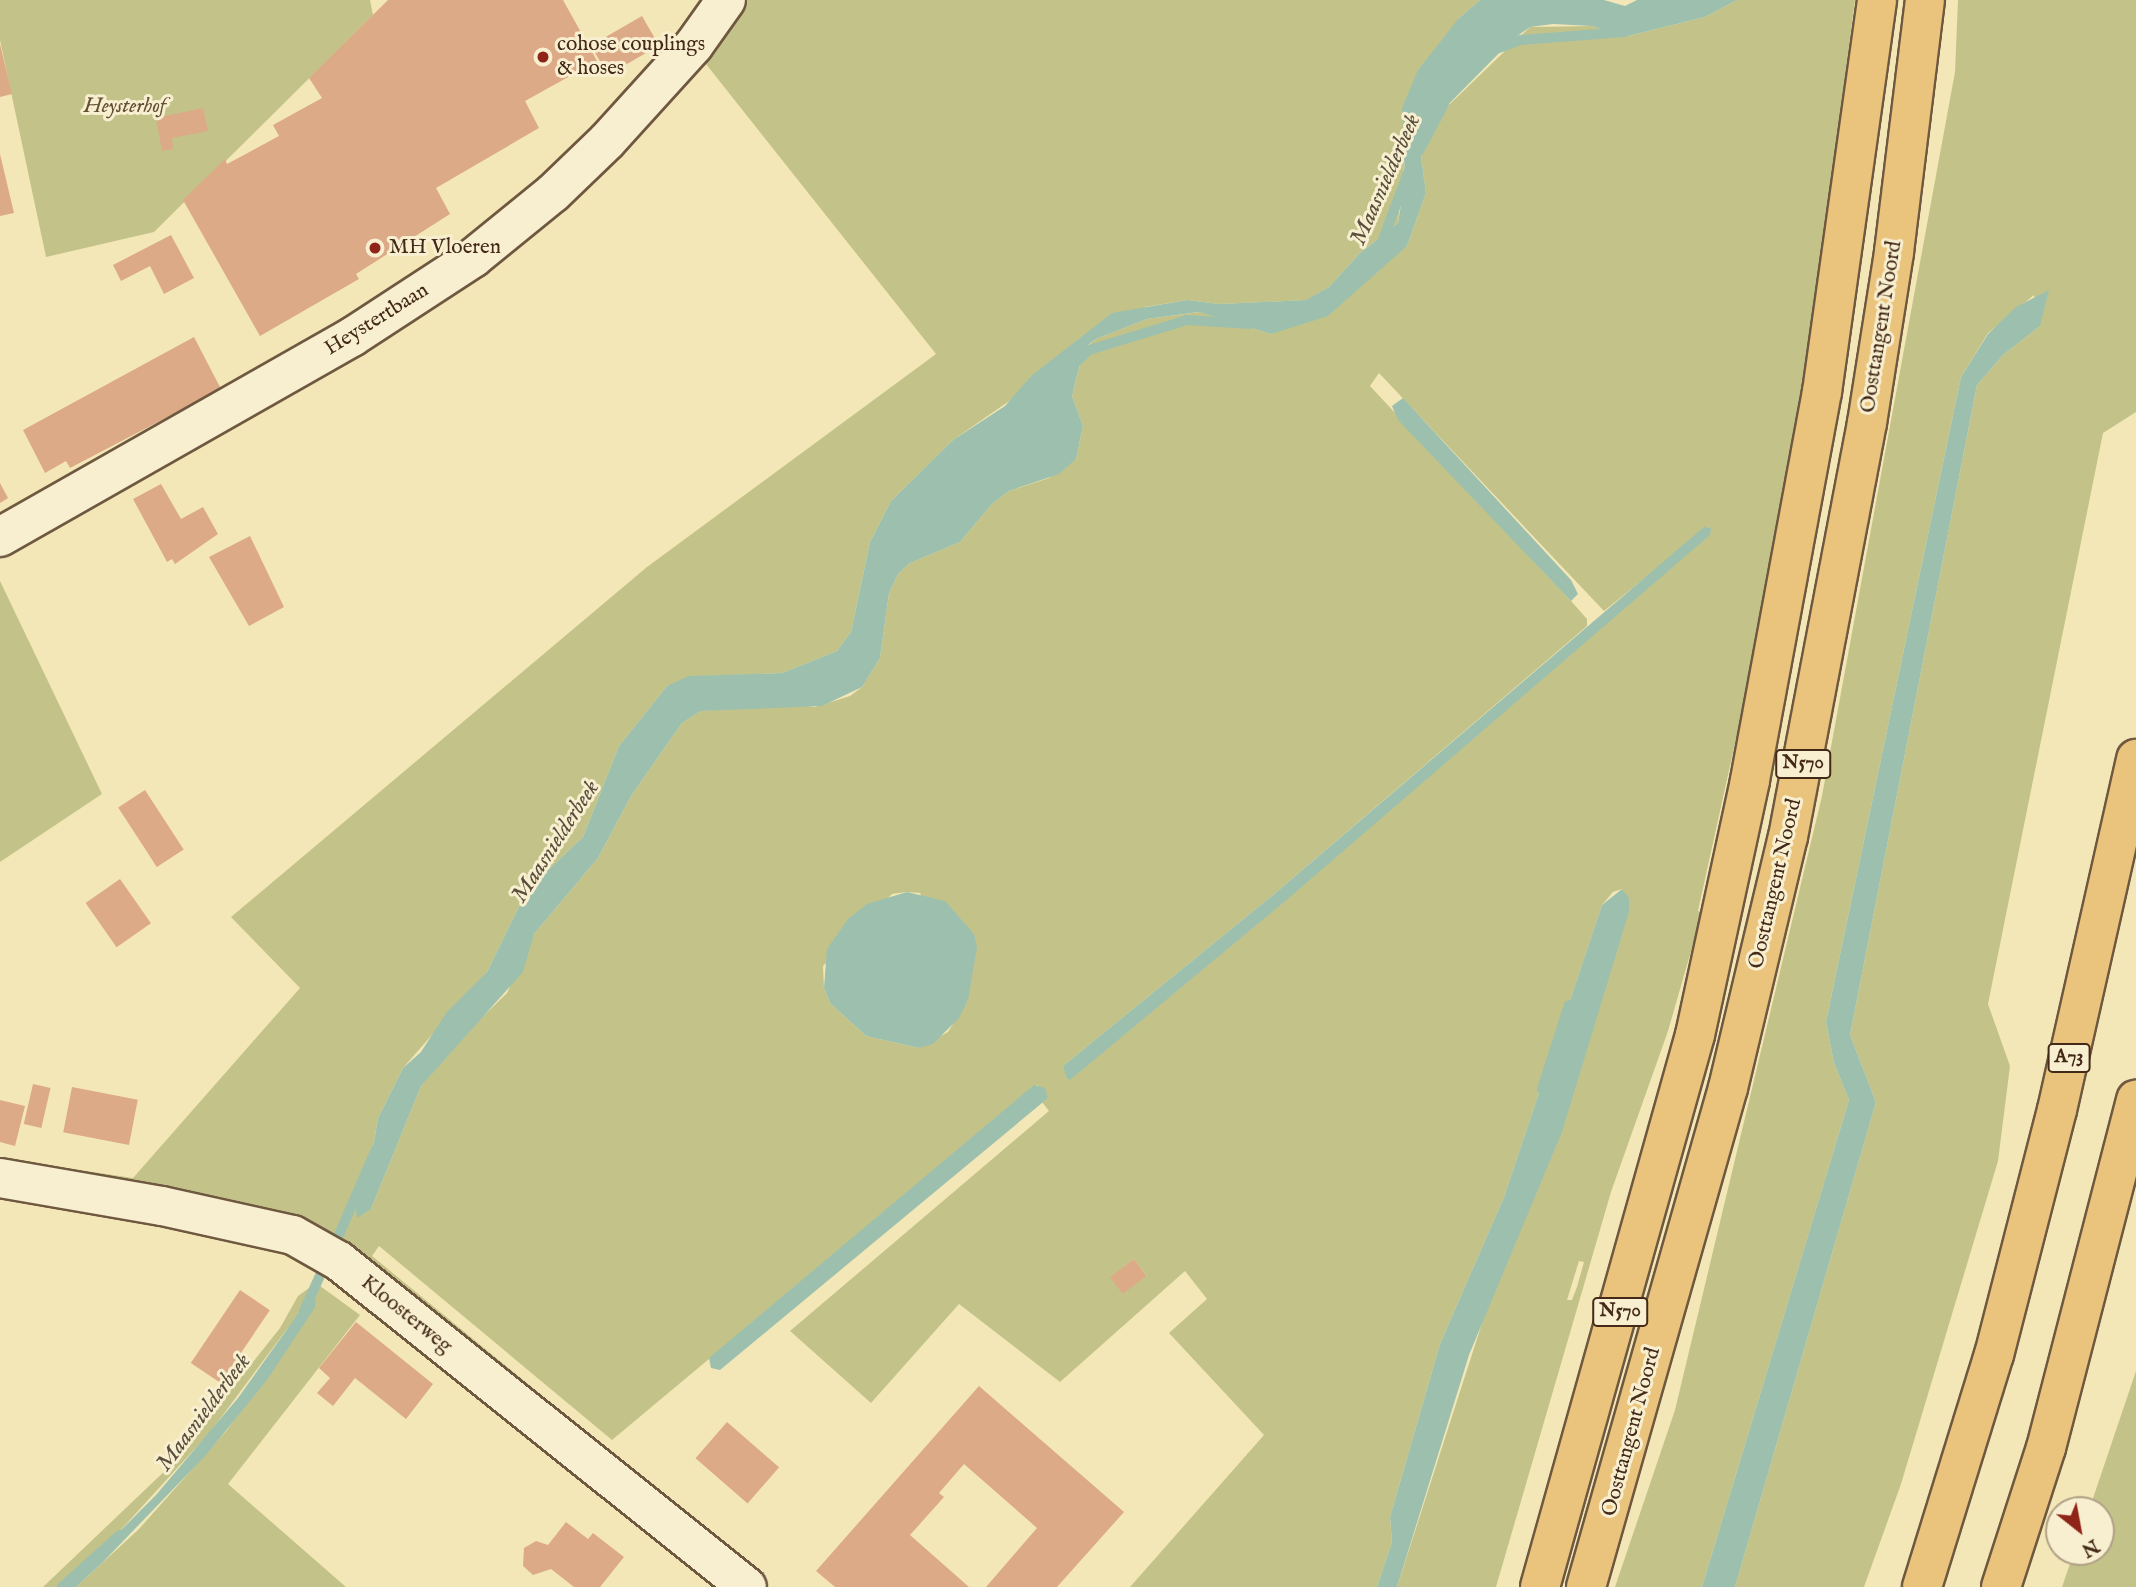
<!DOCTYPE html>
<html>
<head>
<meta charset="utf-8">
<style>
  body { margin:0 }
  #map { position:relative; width:2136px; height:1587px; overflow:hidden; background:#f4e7b7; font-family:"IM FELL English",serif }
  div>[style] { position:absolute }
  .green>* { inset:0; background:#c3c389 }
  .water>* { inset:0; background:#9cc0ad }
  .stream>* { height:10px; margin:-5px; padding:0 5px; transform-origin:5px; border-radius:5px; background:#9cc0ad }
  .building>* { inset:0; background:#dcaa86; transform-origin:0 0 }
  .roads { filter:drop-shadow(2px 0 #6f5840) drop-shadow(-2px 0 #6f5840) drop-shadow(0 2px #6f5840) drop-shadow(0 -2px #6f5840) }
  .minor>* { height:38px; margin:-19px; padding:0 19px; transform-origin:19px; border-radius:19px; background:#f8efd0 }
  .major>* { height:38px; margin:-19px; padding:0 19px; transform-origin:19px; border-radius:19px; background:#eac47c }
  .highway>* { height:38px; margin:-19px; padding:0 19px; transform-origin:19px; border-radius:19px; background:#eac47c }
  .dots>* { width:19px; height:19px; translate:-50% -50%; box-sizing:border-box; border:4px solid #f8efd0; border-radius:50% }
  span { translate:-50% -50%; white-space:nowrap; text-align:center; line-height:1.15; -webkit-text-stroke:6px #f8efd0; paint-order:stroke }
  .shield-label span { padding:2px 5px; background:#f8efd0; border:2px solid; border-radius:5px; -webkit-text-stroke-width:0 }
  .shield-label { font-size:19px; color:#432918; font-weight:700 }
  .poi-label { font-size:21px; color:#432918 }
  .left { translate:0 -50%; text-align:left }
  .park-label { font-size:21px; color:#635034; font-style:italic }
  .street-label { font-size:21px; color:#432918 }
  .water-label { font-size:23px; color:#594f3d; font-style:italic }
  .north { position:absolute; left:2045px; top:1496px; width:70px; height:70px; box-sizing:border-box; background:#f8efd0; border:2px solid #b0a086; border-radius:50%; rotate:149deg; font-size:19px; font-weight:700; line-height:28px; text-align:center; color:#432918 }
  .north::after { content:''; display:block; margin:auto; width:24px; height:32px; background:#8f2418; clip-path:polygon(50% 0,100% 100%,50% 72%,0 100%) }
</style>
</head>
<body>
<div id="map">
  <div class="green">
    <div style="clip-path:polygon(0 0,370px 0,373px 15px,154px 232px,46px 257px,0 40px)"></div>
    <div style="clip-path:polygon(evenodd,739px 0,1480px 0,1459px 18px,1406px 148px,1398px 223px,1359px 254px,1329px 287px,1307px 300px,1219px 304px,1187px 300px,1145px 307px,1031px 376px,1015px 397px,953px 440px,891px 501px,870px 542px,851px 632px,837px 651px,782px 673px,701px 676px,667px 686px,619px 746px,583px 837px,527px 890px,487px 972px,403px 1068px,378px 1118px,370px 1166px,355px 1203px,371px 1209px,421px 1086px,458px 1041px,507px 993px,534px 934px,598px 858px,631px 796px,682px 723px,701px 711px,788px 704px,815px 707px,850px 696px,862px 687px,880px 658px,889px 593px,898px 574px,910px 563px,960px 542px,992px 504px,1009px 491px,1049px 478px,1076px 459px,1083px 426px,1072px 396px,1084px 349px,1096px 339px,1147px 319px,1200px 312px,1271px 334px,1407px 246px,1426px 193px,1421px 156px,1429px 124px,1530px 27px,1592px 26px,1624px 37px,1705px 17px,1737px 0,1855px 0,1810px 342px,1754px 657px,1698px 911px,1702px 913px,1668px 1031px,1611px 1192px,1496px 1587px,1397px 1587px,1622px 889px,1613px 892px,1602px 905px,1504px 1197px,1440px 1344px,1390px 1517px,1392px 1542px,1377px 1587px,1130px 1587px,1264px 1435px,1169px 1333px,1207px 1299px,1185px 1271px,1060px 1382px,959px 1304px,871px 1403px,790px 1331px,1049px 1111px,1042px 1102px,1048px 1098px,1037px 1085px,612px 1440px,379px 1246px,372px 1256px,617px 1457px,612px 1463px,371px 1265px,0 1165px,0 1158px,133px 1178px,300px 988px,231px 917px,647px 567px,936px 354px,702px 59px,404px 320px,739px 0,1379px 373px,1604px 611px,1709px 526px,1667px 571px,1070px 1079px,1063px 1066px,1273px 895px,1587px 626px,1587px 619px,1571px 601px,1370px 386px,1379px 373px,739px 0,907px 892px,920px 893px,968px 1000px,948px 1032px,919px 1048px,866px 1036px,830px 1003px,824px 988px,823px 966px,892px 894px,907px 892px,739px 0,1134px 1259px,1147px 1276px,1111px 1277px,1134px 1259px,739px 0,1579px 1261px,1584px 1262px,1577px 1287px,1572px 1300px,1567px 1300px,1579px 1261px)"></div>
    <div style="clip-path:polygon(1958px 0,2136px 0,2136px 412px,2103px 433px,1988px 1004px,2010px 1066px,1998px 1161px,1901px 1484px,1864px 1587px,1735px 1587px,1876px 1102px,1850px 1035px,1977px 385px,2003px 355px,2040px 326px,2034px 295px,1988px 333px,1961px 377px,1826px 1022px,1834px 1063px,1849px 1100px,1702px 1587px,1615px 1587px,1675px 1410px,1822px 796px,1955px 72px)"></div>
    <div style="clip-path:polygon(0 581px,102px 794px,0 862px)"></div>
    <div style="clip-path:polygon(316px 1283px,360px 1315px,228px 1484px,346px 1587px,76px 1587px,139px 1529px,227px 1430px,317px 1304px,287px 1329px,211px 1431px,97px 1556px,64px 1587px,43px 1587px,171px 1465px,280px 1328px,298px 1296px)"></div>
    <div style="clip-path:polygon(2136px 1371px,2136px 1587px,2062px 1587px,2074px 1552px,2101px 1552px,2101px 1510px,2089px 1510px)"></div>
  </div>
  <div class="water">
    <div style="clip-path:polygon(1480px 0,1604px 0,1625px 6px,1637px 0,1737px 0,1705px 17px,1624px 37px,1592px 26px,1553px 24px,1530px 27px,1513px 39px,1429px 124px,1421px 156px,1426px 193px,1407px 246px,1328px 316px,1271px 334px,1199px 312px,1147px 319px,1096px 339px,1084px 348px,1072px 396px,1083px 426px,1076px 459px,1059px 474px,1009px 491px,992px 504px,960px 542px,910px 563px,898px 574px,889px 593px,880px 658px,862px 687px,822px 706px,701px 711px,682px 723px,631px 796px,598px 858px,534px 934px,523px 972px,421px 1086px,371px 1209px,357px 1218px,355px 1203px,370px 1166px,378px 1118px,403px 1068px,421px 1052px,446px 1013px,487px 972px,527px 890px,583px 837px,619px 746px,667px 686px,689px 676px,782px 673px,837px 651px,851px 632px,870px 542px,891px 501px,953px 440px,1005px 406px,1031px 376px,1112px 313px,1187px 300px,1219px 304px,1306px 300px,1329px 287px,1359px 254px,1398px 223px,1405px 179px,1402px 108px,1418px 70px,1459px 18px)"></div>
    <div style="clip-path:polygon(2049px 290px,2040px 326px,2003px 355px,1977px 385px,1850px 1035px,1876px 1102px,1735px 1587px,1702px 1587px,1849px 1100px,1834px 1063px,1826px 1022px,1961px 377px,1988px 334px,2016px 307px)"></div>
    <div style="clip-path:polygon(1403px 398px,1571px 580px,1578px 594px,1571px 601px,1398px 420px,1392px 406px)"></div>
    <div style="clip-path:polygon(1704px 527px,1711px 528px,1710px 535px,1290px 897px,1070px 1080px,1066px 1077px,1063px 1066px,1273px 895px)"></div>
    <div style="clip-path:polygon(1622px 889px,1629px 898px,1629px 912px,1562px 1132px,1469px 1355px,1397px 1587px,1377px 1587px,1392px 1542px,1390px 1517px,1440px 1344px,1504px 1197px,1602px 905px)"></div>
    <div style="clip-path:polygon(907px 892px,945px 901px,974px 934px,977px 947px,968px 1000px,959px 1018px,933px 1044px,919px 1048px,866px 1036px,830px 1003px,824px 988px,827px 949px,848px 919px,867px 904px)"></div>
    <div style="clip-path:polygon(1034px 1085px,1045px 1088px,1048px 1098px,720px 1370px,711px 1368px,709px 1358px)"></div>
    <div style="clip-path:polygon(315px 1299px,316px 1306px,267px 1380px,206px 1455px,103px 1562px,76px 1587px,64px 1587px,156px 1495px,238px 1398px,308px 1300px)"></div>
  </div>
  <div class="stream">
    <div style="left:1496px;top:49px;width:27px;rotate:-20deg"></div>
    <div style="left:1521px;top:40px;width:104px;rotate:-4.4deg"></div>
    <div style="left:1419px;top:151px;width:53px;rotate:-62deg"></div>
    <div style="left:1382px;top:242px;width:82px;rotate:-69.4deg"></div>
    <div style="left:1073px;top:365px;width:22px;rotate:-43deg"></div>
    <div style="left:1089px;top:350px;width:102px;rotate:-17deg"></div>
    <div style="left:1187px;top:320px;width:63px;rotate:3.6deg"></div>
    <div style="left:1542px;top:1089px;width:88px;rotate:-72.2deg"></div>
    <div style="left:338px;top:1237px;width:96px;rotate:-66.6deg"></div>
    <div style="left:304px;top:1311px;width:44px;rotate:-65.8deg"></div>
    <div style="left:62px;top:1587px;width:78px;rotate:-41.9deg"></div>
  </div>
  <div class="building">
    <div style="clip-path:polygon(388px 0,563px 0,597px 61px,525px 101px,539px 128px,436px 188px,450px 214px,356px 274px,359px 279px,260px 336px,183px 200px,225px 159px,227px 164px,279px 136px,273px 125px,322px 98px,309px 78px)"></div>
    <div style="left:642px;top:16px;width:34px;height:59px;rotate:60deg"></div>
    <div style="clip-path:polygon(0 44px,12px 94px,0 97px)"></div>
    <div style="clip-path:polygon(203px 108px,208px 131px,172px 138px,173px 149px,162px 151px,156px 118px)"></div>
    <div style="clip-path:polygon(0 154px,14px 213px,0 216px)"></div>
    <div style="clip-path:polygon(171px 235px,194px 278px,164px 294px,150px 266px,121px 281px,113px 265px)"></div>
    <div style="clip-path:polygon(194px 337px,221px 389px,70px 468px,66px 461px,45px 473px,23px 430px)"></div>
    <div style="clip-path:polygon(0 483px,8px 498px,0 503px)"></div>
    <div style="clip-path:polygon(161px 484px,181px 519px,203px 507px,218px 534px,175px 564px,172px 559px,167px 562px,133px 499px)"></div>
    <div style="clip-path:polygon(250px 536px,284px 607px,249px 626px,209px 557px)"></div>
    <div style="left:145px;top:790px;width:71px;height:32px;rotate:57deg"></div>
    <div style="left:120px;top:879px;width:54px;height:42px;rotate:55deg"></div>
    <div style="left:33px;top:1084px;width:18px;height:41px;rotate:13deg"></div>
    <div style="left:72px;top:1087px;width:67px;height:46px;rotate:11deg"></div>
    <div style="clip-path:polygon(0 1100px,25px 1106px,15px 1146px,0 1142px)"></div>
    <div style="left:1134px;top:1259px;width:21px;height:30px;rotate:53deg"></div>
    <div style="left:240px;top:1290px;width:36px;height:88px;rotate:34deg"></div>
    <div style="clip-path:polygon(356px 1322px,433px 1384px,406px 1419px,355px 1378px,333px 1406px,317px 1393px,330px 1378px,319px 1368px)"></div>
    <div style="clip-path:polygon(979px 1386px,1124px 1512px,1057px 1587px,986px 1587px,1037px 1528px,964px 1464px,939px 1493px,944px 1497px,910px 1535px,969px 1587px,835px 1587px,816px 1571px)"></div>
    <div style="left:727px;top:1422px;width:69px;height:48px;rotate:41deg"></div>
    <div style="clip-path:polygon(566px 1522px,588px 1539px,593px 1533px,624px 1557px,600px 1587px,574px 1587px,551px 1569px,533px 1575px,523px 1566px,524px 1548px,536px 1541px,548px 1545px)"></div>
  </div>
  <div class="roads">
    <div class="minor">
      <div style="left:0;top:537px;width:405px;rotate:-29.6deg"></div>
      <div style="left:352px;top:337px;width:145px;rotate:-33.1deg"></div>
      <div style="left:473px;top:258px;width:103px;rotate:-39.1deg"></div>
      <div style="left:553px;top:193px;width:75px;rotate:-43.9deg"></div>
      <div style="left:607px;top:141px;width:130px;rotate:-47.8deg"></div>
      <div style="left:694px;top:45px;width:55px;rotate:-54.6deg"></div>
      <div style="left:0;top:1178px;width:164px;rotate:9.8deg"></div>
      <div style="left:162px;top:1206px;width:134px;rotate:12.5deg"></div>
      <div style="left:293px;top:1235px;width:53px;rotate:29.5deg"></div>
      <div style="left:339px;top:1261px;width:522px;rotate:38.63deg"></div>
    </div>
    <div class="major">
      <div style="left:1540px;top:1587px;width:573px;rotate:-74.32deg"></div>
      <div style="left:1695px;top:1035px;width:261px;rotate:-77.8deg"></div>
      <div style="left:1750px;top:780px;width:395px;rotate:-79.5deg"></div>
      <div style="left:1822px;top:392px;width:396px;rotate:-82deg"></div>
      <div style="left:1586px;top:1587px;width:519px;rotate:-74.12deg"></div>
      <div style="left:1728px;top:1088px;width:258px;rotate:-76.6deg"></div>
      <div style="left:1788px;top:837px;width:421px;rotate:-79.2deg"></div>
      <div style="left:1867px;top:423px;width:173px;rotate:-81deg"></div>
      <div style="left:1894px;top:252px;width:254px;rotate:-83deg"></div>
    </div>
    <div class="highway">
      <div style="left:1922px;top:1587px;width:243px;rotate:-72.8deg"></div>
      <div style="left:1994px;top:1355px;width:253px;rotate:-75.6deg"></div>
      <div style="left:2057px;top:1110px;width:360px;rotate:-77.3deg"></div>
      <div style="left:2001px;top:1587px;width:146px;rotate:-72.1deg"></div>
      <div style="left:2046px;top:1448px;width:360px;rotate:-75.5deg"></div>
    </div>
  </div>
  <div class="dots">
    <div style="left:543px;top:57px;background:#8f2418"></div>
    <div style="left:375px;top:248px;background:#8f2418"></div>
  </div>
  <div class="shield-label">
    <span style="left:1803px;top:764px">N570</span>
    <span style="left:2069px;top:1058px">A73</span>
    <span style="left:1620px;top:1312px">N570</span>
  </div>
  <div class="poi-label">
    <span class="left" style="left:557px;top:57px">cohose couplings<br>&amp; hoses</span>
    <span class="left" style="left:389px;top:248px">MH Vloeren</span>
  </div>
  <div class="park-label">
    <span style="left:125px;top:107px">Heysterhof</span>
  </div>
  <div class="street-label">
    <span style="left:377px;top:320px;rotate:-32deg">Heystertbaan</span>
    <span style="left:1882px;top:327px;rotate:-81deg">Oosttangent Noord</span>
    <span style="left:1776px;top:884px;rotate:-77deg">Oosttangent Noord</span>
    <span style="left:406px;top:1315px;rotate:39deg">Kloosterweg</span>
    <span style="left:1632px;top:1432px;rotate:-75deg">Oosttangent Noord</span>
  </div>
  <div class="water-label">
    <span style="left:1386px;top:180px;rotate:-66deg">Maasnielderbeek</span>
    <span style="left:556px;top:842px;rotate:-57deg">Maasnielderbeek</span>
    <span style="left:204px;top:1413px;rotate:-53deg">Maasnielderbeek</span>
  </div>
  <div class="north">N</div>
</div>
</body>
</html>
